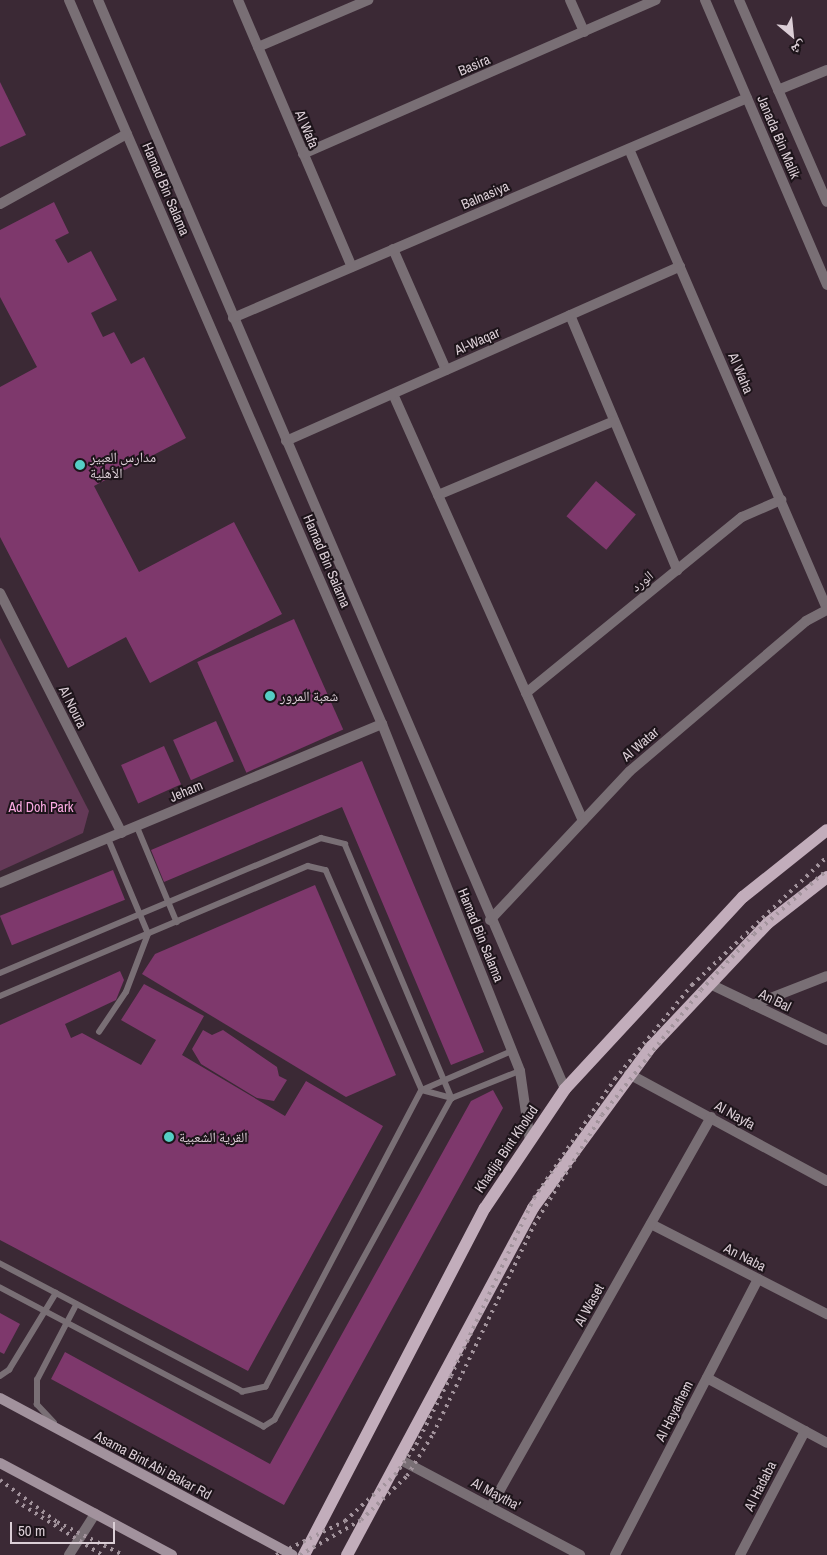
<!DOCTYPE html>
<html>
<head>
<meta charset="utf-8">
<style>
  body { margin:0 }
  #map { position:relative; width:827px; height:1555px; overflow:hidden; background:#3b2935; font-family:"Archivo Narrow","Noto Naskh Arabic",sans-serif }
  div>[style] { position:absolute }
  .green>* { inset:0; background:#643957 }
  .building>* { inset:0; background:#7e386c; transform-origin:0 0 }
  .service>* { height:5.5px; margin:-2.75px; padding:0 2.75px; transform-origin:2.75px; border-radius:2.75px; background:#796f75 }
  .minor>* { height:10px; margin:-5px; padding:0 5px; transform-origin:5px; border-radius:5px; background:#796f75 }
  .tertiary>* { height:10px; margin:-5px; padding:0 5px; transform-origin:5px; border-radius:5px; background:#796f75 }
  .secondary>* { height:10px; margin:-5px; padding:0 5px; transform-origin:5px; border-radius:5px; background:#a2929d }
  .primary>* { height:12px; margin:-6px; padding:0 6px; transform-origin:6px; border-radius:6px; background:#c2adbb }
  .rail>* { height:4px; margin-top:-2px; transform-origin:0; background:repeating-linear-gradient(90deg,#a2939c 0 2.5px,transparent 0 7.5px) }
  .dots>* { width:14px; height:14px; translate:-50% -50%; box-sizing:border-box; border:2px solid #1d141a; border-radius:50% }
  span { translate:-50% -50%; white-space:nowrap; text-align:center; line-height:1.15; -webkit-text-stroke:4px #1d141a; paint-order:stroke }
  .street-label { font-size:14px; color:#dbced6 }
  .poi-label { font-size:14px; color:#dbced6 }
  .left { translate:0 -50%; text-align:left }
  .park-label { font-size:14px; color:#fbaae2 }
  .north { position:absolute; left:767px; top:10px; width:50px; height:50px; -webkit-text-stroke:4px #1d141a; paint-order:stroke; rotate:152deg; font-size:14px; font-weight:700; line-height:20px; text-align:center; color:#dbced6 }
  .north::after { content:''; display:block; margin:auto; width:18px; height:22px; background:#dbced6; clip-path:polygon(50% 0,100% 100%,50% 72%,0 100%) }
  .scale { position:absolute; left:10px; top:1522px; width:105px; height:22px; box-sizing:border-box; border:2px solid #dbced6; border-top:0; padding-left:6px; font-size:15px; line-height:18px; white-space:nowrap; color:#dbced6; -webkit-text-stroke:4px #1d141a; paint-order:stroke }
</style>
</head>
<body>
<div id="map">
  <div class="green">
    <div style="clip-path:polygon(0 638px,89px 811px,83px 833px,0 871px)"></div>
  </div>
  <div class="building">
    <div style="clip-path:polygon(0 82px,26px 135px,0 147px)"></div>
    <div style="clip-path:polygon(54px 202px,69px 233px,55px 240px,68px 263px,91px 251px,117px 300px,91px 313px,103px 337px,114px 332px,131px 364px,144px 357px,186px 438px,94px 486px,139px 572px,234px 522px,282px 614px,150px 683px,126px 637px,68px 668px,0 537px,0 387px,37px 367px,0 297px,0 230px)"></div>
    <div style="left:596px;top:481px;width:52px;height:46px;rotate:40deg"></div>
    <div style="left:294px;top:619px;width:121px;height:106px;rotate:66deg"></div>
    <div style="left:216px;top:721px;width:44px;height:47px;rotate:66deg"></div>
    <div style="left:164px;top:746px;width:42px;height:47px;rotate:66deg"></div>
    <div style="clip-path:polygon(362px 761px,484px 1052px,451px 1065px,342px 807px,164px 882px,151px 850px)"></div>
    <div style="left:113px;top:870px;width:32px;height:122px;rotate:68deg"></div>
    <div style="clip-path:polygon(315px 885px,396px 1075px,346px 1097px,142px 974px,155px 954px)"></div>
    <div style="clip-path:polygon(120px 971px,124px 980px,116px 1000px,65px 1024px,71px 1038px,82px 1033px,141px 1065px,156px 1040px,121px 1020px,144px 984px,204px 1016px,182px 1055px,285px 1116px,306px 1081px,383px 1126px,248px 1371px,0 1240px,0 1025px)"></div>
    <div style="clip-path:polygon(203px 1030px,212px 1035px,223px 1030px,277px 1067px,279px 1076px,287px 1080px,274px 1101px,257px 1098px,201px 1064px,192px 1049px)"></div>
    <div style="clip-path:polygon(493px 1090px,503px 1108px,284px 1505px,51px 1379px,65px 1352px,270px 1464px,471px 1101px)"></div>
    <div style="clip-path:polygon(0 1313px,20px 1324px,4px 1354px,0 1352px)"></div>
  </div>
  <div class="service">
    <div style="left:137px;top:826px;width:104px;rotate:67.4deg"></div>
    <div style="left:0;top:973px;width:348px;rotate:-22.8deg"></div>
    <div style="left:321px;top:838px;width:25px;rotate:14deg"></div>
    <div style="left:345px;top:844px;width:276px;rotate:67.2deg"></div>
    <div style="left:452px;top:1098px;width:367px;rotate:118.8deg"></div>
    <div style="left:275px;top:1420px;width:13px;rotate:148deg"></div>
    <div style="left:264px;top:1427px;width:298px;rotate:-152.2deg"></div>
    <div style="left:0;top:996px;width:334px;rotate:-22.9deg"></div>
    <div style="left:308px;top:866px;width:18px;rotate:13deg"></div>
    <div style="left:326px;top:870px;width:240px;rotate:66.4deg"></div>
    <div style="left:422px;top:1090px;width:335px;rotate:117.7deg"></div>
    <div style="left:266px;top:1387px;width:24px;rotate:168deg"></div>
    <div style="left:243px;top:1392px;width:275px;rotate:-152.2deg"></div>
    <div style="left:99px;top:1032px;width:48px;rotate:-56deg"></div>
    <div style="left:126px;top:992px;width:62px;rotate:-69.2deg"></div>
    <div style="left:148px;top:934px;width:103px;rotate:-112.8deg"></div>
    <div style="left:422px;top:1090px;width:31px;rotate:15deg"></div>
    <div style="left:452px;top:1098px;width:73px;rotate:-21.7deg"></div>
    <div style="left:422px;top:1090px;width:98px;rotate:-23.4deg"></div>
    <div style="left:0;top:1376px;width:11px;rotate:-34deg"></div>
    <div style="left:9px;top:1370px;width:90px;rotate:-58.6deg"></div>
    <div style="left:54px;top:1423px;width:25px;rotate:-133deg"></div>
    <div style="left:37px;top:1405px;width:25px;rotate:-90deg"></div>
    <div style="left:37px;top:1380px;width:85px;rotate:-62.5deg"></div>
  </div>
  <div class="minor">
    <div style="left:69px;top:0;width:789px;rotate:66.62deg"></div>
    <div style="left:382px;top:724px;width:373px;rotate:68.3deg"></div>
    <div style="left:520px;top:1071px;width:71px;rotate:81.9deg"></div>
    <div style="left:98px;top:0;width:1185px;rotate:66.79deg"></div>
    <div style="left:238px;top:0;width:290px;rotate:66.9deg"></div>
    <div style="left:570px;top:0;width:35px;rotate:66deg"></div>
    <div style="left:258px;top:47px;width:120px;rotate:-23.1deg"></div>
    <div style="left:778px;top:90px;width:53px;rotate:-22.2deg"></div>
    <div style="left:629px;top:149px;width:500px;rotate:66.7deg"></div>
    <div style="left:303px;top:154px;width:385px;rotate:-23.6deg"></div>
    <div style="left:0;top:204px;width:145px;rotate:-28.9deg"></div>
    <div style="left:393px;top:249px;width:132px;rotate:66.3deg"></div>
    <div style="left:570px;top:315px;width:277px;rotate:67.2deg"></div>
    <div style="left:233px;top:318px;width:559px;rotate:-23.17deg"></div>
    <div style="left:393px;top:394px;width:467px;rotate:66deg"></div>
    <div style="left:286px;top:441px;width:431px;rotate:-23.9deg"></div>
    <div style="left:438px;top:495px;width:191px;rotate:-22.8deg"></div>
    <div style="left:0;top:593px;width:269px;rotate:63.1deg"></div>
    <div style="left:526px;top:693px;width:279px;rotate:-39.2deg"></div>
    <div style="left:742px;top:517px;width:43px;rotate:-23.6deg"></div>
    <div style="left:0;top:883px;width:414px;rotate:-22.6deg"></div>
    <div style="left:490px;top:920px;width:204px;rotate:-46.8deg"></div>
    <div style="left:630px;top:771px;width:231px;rotate:-40.4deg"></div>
    <div style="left:806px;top:621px;width:24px;rotate:-28deg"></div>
    <div style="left:710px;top:984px;width:130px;rotate:25.6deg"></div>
    <div style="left:753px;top:1005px;width:79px;rotate:-21.4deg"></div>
    <div style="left:629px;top:1074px;width:225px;rotate:28.4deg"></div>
    <div style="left:651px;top:1224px;width:198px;rotate:27.1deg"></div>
    <div style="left:707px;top:1378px;width:136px;rotate:28.4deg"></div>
    <div style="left:399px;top:1459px;width:205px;rotate:27.9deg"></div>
    <div style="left:491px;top:1506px;width:447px;rotate:-60.5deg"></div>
    <div style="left:69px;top:1555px;width:49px;rotate:-57.6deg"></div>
    <div style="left:615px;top:1555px;width:311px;rotate:-62.6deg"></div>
    <div style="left:740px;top:1555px;width:140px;rotate:-62.3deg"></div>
  </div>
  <div class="tertiary">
    <div style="left:705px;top:0;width:310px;rotate:66.8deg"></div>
    <div style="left:739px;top:0;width:220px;rotate:66.5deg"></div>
  </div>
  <div class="secondary">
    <div style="left:0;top:1398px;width:332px;rotate:28.2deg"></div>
    <div style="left:0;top:1463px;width:195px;rotate:28.1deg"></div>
  </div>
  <div class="primary">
    <div style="left:304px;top:1555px;width:391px;rotate:-62.5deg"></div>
    <div style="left:485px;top:1208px;width:143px;rotate:-56.1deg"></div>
    <div style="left:565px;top:1089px;width:262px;rotate:-47.2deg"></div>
    <div style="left:743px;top:897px;width:107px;rotate:-38.6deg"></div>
    <div style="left:347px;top:1555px;width:394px;rotate:-61.8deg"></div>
    <div style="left:533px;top:1208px;width:200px;rotate:-53.8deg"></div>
    <div style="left:651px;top:1047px;width:170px;rotate:-46.7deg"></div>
    <div style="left:768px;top:923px;width:75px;rotate:-37.9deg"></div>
  </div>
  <div class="rail">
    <div style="left:0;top:1480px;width:71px;rotate:36.4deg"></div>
    <div style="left:57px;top:1522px;width:74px;rotate:26.6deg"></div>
    <div style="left:16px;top:1501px;width:102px;rotate:32.1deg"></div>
    <div style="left:276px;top:1555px;width:77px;rotate:-26.2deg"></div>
    <div style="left:345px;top:1521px;width:68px;rotate:-42.6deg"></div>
    <div style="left:395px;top:1475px;width:37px;rotate:-55deg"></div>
    <div style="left:416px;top:1445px;width:77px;rotate:-63.1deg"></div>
    <div style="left:451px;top:1376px;width:196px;rotate:-65deg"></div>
    <div style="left:534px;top:1198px;width:144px;rotate:-55.8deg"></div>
    <div style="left:615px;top:1079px;width:122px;rotate:-50.7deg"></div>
    <div style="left:692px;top:985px;width:186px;rotate:-43.5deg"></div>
    <div style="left:300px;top:1555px;width:70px;rotate:-29.8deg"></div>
    <div style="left:361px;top:1520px;width:64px;rotate:-43.7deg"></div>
    <div style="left:407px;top:1476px;width:49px;rotate:-58.2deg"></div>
    <div style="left:433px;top:1434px;width:232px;rotate:-64.2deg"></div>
    <div style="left:534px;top:1225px;width:129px;rotate:-58.3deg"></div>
    <div style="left:602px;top:1115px;width:159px;rotate:-51.6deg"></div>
    <div style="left:701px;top:990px;width:77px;rotate:-46.6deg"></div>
    <div style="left:754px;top:934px;width:97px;rotate:-41.2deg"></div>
  </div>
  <div class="dots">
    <div style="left:80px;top:465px;background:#55cec5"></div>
    <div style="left:270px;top:696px;background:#55cec5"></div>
    <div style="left:169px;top:1137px;background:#55cec5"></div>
  </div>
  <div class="street-label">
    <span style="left:474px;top:65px;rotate:-23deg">Basira</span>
    <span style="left:307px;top:129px;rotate:67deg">Al Wafa</span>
    <span style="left:779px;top:137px;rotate:67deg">Janada Bin Malik</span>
    <span style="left:166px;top:189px;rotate:67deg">Hamad Bin Salama</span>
    <span style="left:485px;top:195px;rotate:-23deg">Balnasiya</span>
    <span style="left:477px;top:341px;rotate:-24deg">Al-Waqar</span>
    <span style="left:741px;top:373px;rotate:67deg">Al Waha</span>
    <span style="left:327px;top:561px;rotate:67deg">Hamad Bin Salama</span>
    <span style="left:642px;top:581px;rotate:-39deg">الورد</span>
    <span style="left:73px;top:707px;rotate:63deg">Al Noura</span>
    <span style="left:640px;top:744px;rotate:-41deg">Al Watar</span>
    <span style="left:186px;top:791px;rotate:-23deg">Jeham</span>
    <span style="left:481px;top:935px;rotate:68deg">Hamad Bin Salama</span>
    <span style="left:775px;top:1000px;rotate:26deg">An Bal</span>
    <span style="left:735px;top:1115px;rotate:29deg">Al Nayfa</span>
    <span style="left:506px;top:1149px;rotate:-56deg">Khadija Bint Kholud</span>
    <span style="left:745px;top:1257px;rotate:27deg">An Naba</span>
    <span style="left:589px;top:1305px;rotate:-61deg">Al Waset</span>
    <span style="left:674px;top:1411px;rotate:-63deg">Al Hayathem</span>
    <span style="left:153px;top:1465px;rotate:28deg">Asama Bint Abi Bakar Rd</span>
    <span style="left:760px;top:1486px;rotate:-63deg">Al Hadaba</span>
    <span style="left:496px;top:1494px;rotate:28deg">Al Maytha'</span>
  </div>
  <div class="poi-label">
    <span class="left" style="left:90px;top:465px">مدارس العبير<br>الأهلية</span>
    <span class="left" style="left:280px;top:696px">شعبة المرور</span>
    <span class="left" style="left:179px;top:1137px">القرية الشعبية</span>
  </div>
  <div class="park-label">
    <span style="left:41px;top:807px">Ad Doh Park</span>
  </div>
  <div class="north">ش</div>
  <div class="scale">50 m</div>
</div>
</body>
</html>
